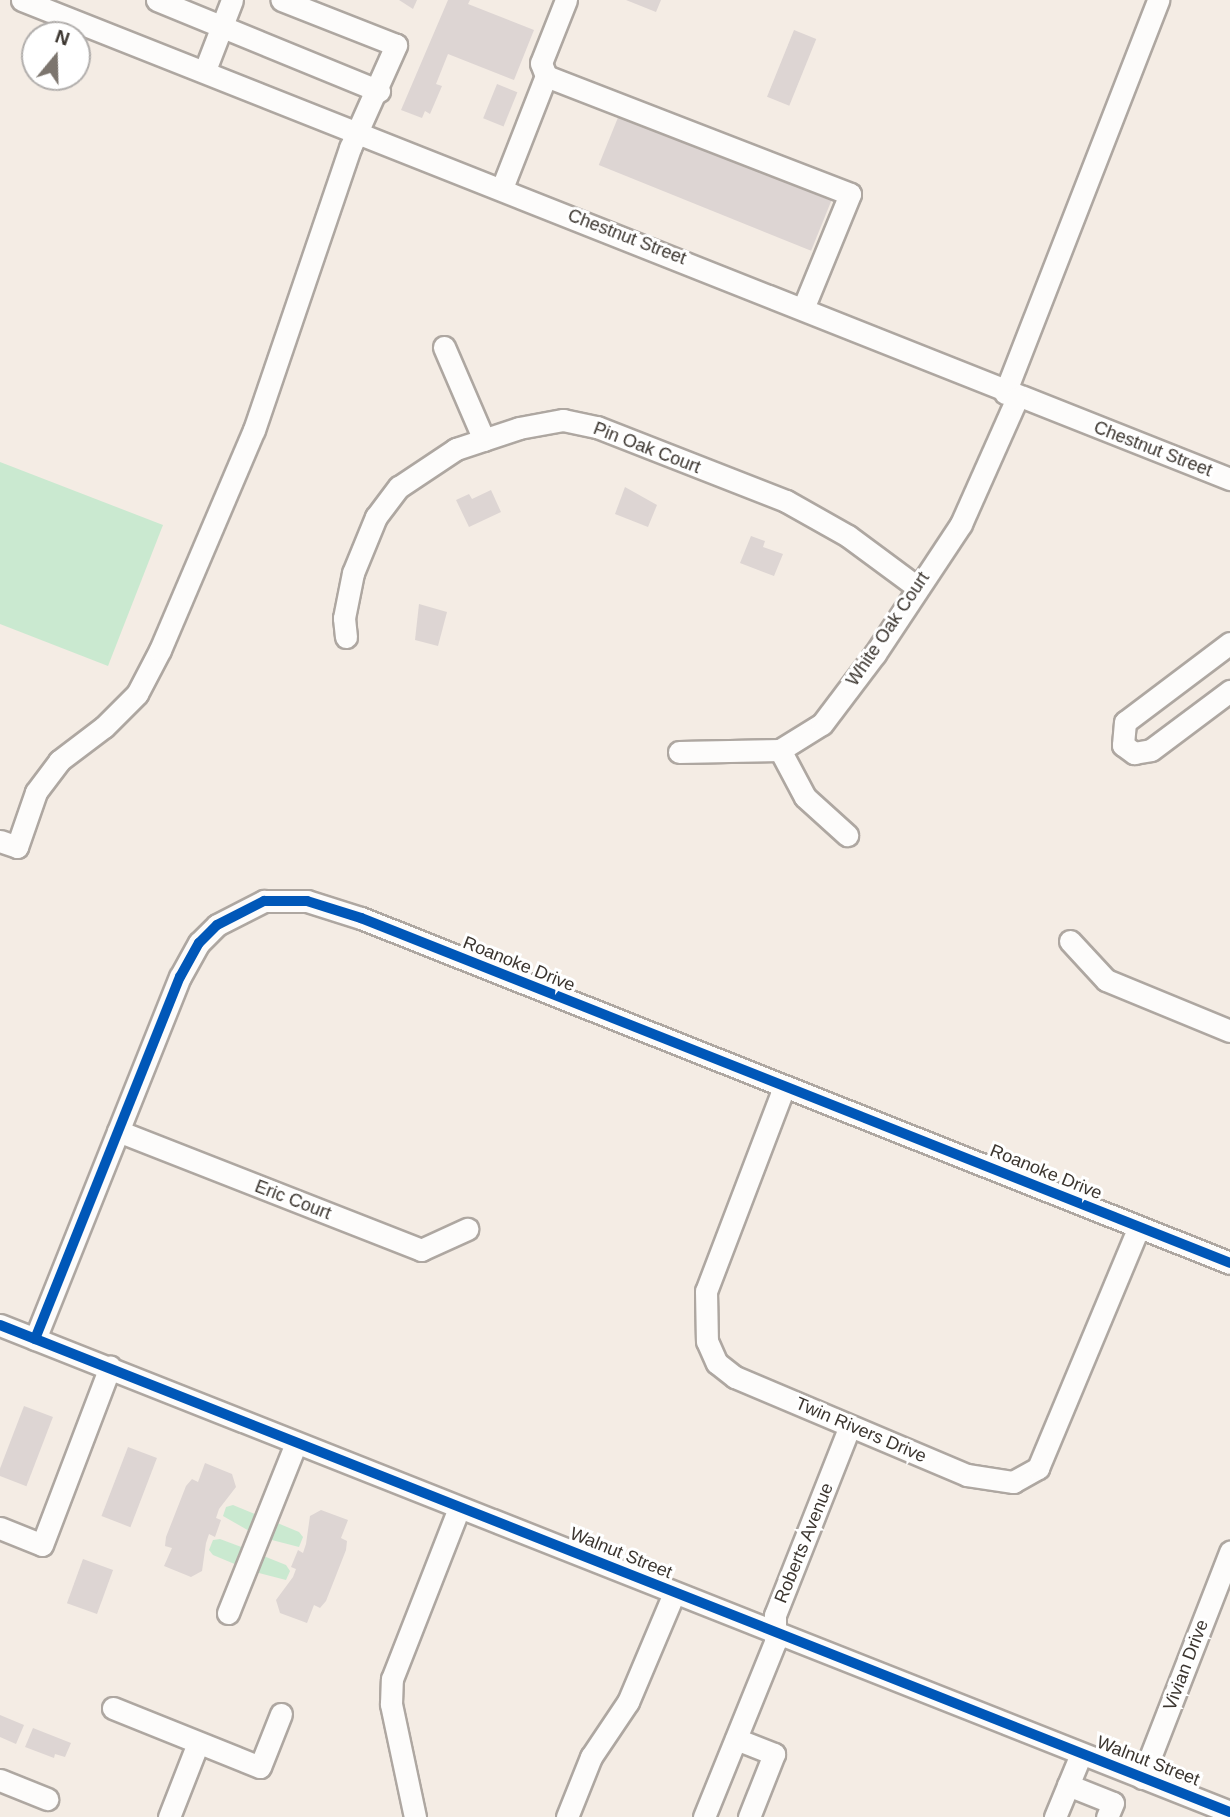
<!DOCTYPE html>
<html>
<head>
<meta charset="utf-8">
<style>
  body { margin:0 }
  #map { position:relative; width:1230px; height:1817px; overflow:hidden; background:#f4ece4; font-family:Arial,sans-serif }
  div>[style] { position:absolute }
  .green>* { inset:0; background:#cae9d0 }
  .building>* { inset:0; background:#ddd5d3; transform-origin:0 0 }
  .roads { filter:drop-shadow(2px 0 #aea7a1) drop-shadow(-2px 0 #aea7a1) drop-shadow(0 2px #aea7a1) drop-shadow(0 -2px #aea7a1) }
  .minor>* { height:21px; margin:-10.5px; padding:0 10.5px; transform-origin:10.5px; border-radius:10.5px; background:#fdfcfb }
  .cycleway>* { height:10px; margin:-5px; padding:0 5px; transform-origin:5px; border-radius:5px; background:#0057b8 }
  span { translate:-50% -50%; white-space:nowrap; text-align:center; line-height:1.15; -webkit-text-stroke:6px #fff; paint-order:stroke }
  .street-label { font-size:18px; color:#3b352f }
  .north { position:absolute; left:21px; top:21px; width:70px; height:70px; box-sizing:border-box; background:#fff; border:2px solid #b1aeac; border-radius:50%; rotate:19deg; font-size:19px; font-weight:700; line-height:28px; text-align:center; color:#3b352f }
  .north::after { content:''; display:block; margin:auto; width:24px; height:32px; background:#7c756e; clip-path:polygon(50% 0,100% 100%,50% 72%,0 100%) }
</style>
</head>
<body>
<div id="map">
  <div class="green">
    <div style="clip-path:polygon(0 462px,163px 525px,108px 666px,0 624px)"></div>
    <div style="clip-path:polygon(233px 1505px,257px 1515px,251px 1532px,223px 1516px,226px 1507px)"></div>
    <div style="clip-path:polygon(275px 1522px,299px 1532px,303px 1537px,299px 1547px,268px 1539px)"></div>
    <div style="clip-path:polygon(220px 1539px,244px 1548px,237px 1565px,213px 1555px,209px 1550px,213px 1540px)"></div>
    <div style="clip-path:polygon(261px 1555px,286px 1565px,290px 1571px,286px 1580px,255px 1572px)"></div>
  </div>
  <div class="building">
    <div style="clip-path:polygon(399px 0,417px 0,413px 9px)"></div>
    <div style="clip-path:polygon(448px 0,470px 0,468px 4px,534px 30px,514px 80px,448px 54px,436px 84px,442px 86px,430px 114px,425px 111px,422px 118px,401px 110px)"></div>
    <div style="clip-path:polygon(626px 0,661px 0,656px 12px)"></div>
    <div style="left:794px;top:30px;width:24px;height:72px;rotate:22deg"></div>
    <div style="left:497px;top:84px;width:22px;height:37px;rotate:22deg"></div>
    <div style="left:619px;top:115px;width:229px;height:54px;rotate:22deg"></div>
    <div style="clip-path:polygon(625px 487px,657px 505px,648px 527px,615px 514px)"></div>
    <div style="clip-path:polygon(491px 490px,501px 512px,469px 527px,456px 500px,469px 494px,472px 499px)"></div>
    <div style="clip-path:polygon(751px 536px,765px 541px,763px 547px,783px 554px,774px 576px,740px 563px)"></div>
    <div style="clip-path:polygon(419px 604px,447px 612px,438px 646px,415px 640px)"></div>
    <div style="left:24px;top:1406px;width:31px;height:74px;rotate:21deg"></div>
    <div style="left:128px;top:1447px;width:31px;height:74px;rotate:21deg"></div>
    <div style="clip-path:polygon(205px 1463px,232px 1474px,236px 1487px,219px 1509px,216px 1518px,221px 1520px,215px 1537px,209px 1534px,206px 1543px,202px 1571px,191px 1577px,164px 1566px,172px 1548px,165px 1546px,166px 1537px,186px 1486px,192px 1479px,198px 1482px)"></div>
    <div style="clip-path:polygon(321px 1510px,348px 1520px,341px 1538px,347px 1541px,346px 1550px,326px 1601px,320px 1608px,314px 1605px,307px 1623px,280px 1613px,276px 1600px,293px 1577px,296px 1569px,291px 1567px,298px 1550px,303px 1553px,306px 1544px,310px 1516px)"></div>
    <div style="left:83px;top:1559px;width:32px;height:47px;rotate:20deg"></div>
    <div style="clip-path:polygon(0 1715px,24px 1725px,16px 1744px,0 1737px)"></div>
    <div style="clip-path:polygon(33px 1728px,71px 1743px,65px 1757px,55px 1754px,54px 1758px,25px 1747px)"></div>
  </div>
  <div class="roads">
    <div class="minor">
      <div style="left:22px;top:0;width:1300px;rotate:21.63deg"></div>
      <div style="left:157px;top:0;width:240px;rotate:22.3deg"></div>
      <div style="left:205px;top:70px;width:75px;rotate:-68.9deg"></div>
      <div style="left:546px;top:76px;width:326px;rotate:21.2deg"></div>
      <div style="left:850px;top:194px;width:121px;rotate:112.3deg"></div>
      <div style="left:502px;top:188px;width:120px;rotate:-68.6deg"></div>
      <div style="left:546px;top:76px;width:14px;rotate:-111deg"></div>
      <div style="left:541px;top:63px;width:68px;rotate:-68.4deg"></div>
      <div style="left:444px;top:347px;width:101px;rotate:66.7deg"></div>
      <div style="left:1005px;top:393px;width:422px;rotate:-68.7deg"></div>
      <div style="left:346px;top:637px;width:19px;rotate:-96deg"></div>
      <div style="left:344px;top:618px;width:46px;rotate:-78.7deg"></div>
      <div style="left:353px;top:573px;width:61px;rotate:-67.7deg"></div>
      <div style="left:376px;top:517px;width:38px;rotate:-53deg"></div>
      <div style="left:399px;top:487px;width:69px;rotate:-33.7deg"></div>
      <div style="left:456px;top:449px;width:66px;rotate:-18.4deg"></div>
      <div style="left:519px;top:428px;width:45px;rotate:-10.3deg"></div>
      <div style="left:563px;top:420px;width:35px;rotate:12deg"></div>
      <div style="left:597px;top:427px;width:203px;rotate:21.4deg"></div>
      <div style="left:786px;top:501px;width:71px;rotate:29.4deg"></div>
      <div style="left:848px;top:536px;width:86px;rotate:36.5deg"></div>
      <div style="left:1230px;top:643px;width:131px;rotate:143deg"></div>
      <div style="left:1125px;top:722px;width:23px;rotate:95deg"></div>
      <div style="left:1123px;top:745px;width:14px;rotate:36deg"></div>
      <div style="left:1134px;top:753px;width:17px;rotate:-10deg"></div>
      <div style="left:1151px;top:750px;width:99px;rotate:-36.8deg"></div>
      <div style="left:780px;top:750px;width:53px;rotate:62deg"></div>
      <div style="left:805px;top:797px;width:57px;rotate:42.1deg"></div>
      <div style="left:679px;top:752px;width:101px;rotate:-1.1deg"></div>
      <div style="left:780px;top:750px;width:49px;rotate:-31.8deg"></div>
      <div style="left:822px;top:724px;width:88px;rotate:-52.9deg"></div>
      <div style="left:875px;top:654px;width:156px;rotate:-56.5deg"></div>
      <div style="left:961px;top:524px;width:138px;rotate:-66deg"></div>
      <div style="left:0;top:841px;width:18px;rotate:19deg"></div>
      <div style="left:17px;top:847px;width:58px;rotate:-70.9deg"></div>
      <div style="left:36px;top:792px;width:39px;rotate:-53deg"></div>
      <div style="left:59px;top:761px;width:56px;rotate:-37.1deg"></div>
      <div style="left:104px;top:727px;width:47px;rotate:-45deg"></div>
      <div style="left:137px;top:694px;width:50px;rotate:-62.4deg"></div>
      <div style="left:160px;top:650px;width:239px;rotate:-66.9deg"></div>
      <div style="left:254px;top:430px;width:298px;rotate:-71.2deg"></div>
      <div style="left:350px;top:148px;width:113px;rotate:-65.9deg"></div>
      <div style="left:396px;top:45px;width:123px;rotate:-158.5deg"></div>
      <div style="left:1070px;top:941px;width:53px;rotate:47.3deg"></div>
      <div style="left:1106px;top:980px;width:134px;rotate:22.4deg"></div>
      <div style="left:784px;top:1087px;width:218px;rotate:110.9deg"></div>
      <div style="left:706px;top:1291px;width:50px;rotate:88.9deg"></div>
      <div style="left:707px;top:1341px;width:24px;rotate:66deg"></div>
      <div style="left:717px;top:1363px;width:23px;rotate:38deg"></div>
      <div style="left:735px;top:1377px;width:252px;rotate:22.9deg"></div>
      <div style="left:967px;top:1475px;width:47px;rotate:8.7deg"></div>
      <div style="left:1013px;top:1482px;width:29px;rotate:-29deg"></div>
      <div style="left:1038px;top:1468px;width:261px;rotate:-67.3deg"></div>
      <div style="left:118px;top:1131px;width:326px;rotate:21.4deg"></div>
      <div style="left:421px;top:1250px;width:51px;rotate:-24.5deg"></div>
      <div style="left:0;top:1325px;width:1323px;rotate:21.6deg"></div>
      <div style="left:35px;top:1339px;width:390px;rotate:-68.2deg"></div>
      <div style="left:180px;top:977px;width:39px;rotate:-61deg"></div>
      <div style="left:199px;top:943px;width:25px;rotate:-45deg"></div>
      <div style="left:217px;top:925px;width:53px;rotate:-27.1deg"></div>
      <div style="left:264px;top:901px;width:43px"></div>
      <div style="left:307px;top:901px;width:57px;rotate:17.5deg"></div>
      <div style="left:361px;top:918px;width:935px;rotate:21.65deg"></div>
      <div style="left:0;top:1528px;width:45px;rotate:22deg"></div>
      <div style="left:42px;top:1545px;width:191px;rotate:-69.1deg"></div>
      <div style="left:228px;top:1613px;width:183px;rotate:-68.2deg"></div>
      <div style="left:113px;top:1708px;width:158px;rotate:21.9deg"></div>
      <div style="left:260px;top:1767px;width:57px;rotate:-68.4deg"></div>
      <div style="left:736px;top:1739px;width:41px;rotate:21.5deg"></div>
      <div style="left:774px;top:1754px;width:68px;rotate:111.6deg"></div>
      <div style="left:1142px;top:1778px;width:243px;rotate:-68.7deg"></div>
      <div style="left:0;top:1780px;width:51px;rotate:22deg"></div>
      <div style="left:1068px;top:1785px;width:48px;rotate:21.8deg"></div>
      <div style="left:1113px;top:1803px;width:15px;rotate:113deg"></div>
      <div style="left:169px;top:1817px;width:79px;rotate:-68.6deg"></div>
      <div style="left:415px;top:1817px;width:116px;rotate:-102deg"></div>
      <div style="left:391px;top:1704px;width:25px;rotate:-88deg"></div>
      <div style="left:392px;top:1679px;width:184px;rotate:-68.6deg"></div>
      <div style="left:567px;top:1817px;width:65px;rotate:-68.2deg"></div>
      <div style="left:591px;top:1757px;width:66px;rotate:-56.1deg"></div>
      <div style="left:628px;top:1702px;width:118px;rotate:-67.1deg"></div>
      <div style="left:704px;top:1817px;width:189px;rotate:-67.9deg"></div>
      <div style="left:775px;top:1642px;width:27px;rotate:-90deg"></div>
      <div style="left:775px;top:1615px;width:203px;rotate:-68.4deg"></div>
      <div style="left:1055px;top:1817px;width:68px;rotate:-67.6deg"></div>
    </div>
  </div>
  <div class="cycleway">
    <div style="left:0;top:1325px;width:1323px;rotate:21.6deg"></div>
    <div style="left:35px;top:1339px;width:390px;rotate:-68.2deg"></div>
    <div style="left:180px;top:977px;width:39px;rotate:-61deg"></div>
    <div style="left:199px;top:943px;width:25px;rotate:-45deg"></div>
    <div style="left:217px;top:925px;width:53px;rotate:-27.1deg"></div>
    <div style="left:264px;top:901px;width:43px"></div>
    <div style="left:307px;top:901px;width:57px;rotate:17.5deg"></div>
    <div style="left:361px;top:918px;width:935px;rotate:21.65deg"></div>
  </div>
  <div class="street-label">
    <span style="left:627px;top:237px;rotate:21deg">Chestnut Street</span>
    <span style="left:647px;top:448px;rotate:21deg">Pin Oak Court</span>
    <span style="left:1153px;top:449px;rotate:21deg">Chestnut Street</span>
    <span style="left:888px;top:629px;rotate:-56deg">White Oak Court</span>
    <span style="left:519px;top:964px;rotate:22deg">Roanoke Drive</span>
    <span style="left:1046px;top:1172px;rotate:22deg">Roanoke Drive</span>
    <span style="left:293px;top:1200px;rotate:21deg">Eric Court</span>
    <span style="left:861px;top:1430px;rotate:23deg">Twin Rivers Drive</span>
    <span style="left:804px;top:1543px;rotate:-68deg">Roberts Avenue</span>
    <span style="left:621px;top:1553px;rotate:22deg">Walnut Street</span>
    <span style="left:1186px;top:1665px;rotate:-69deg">Vivian Drive</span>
    <span style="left:1148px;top:1761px;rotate:21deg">Walnut Street</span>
  </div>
  <div class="north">N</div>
</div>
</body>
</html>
